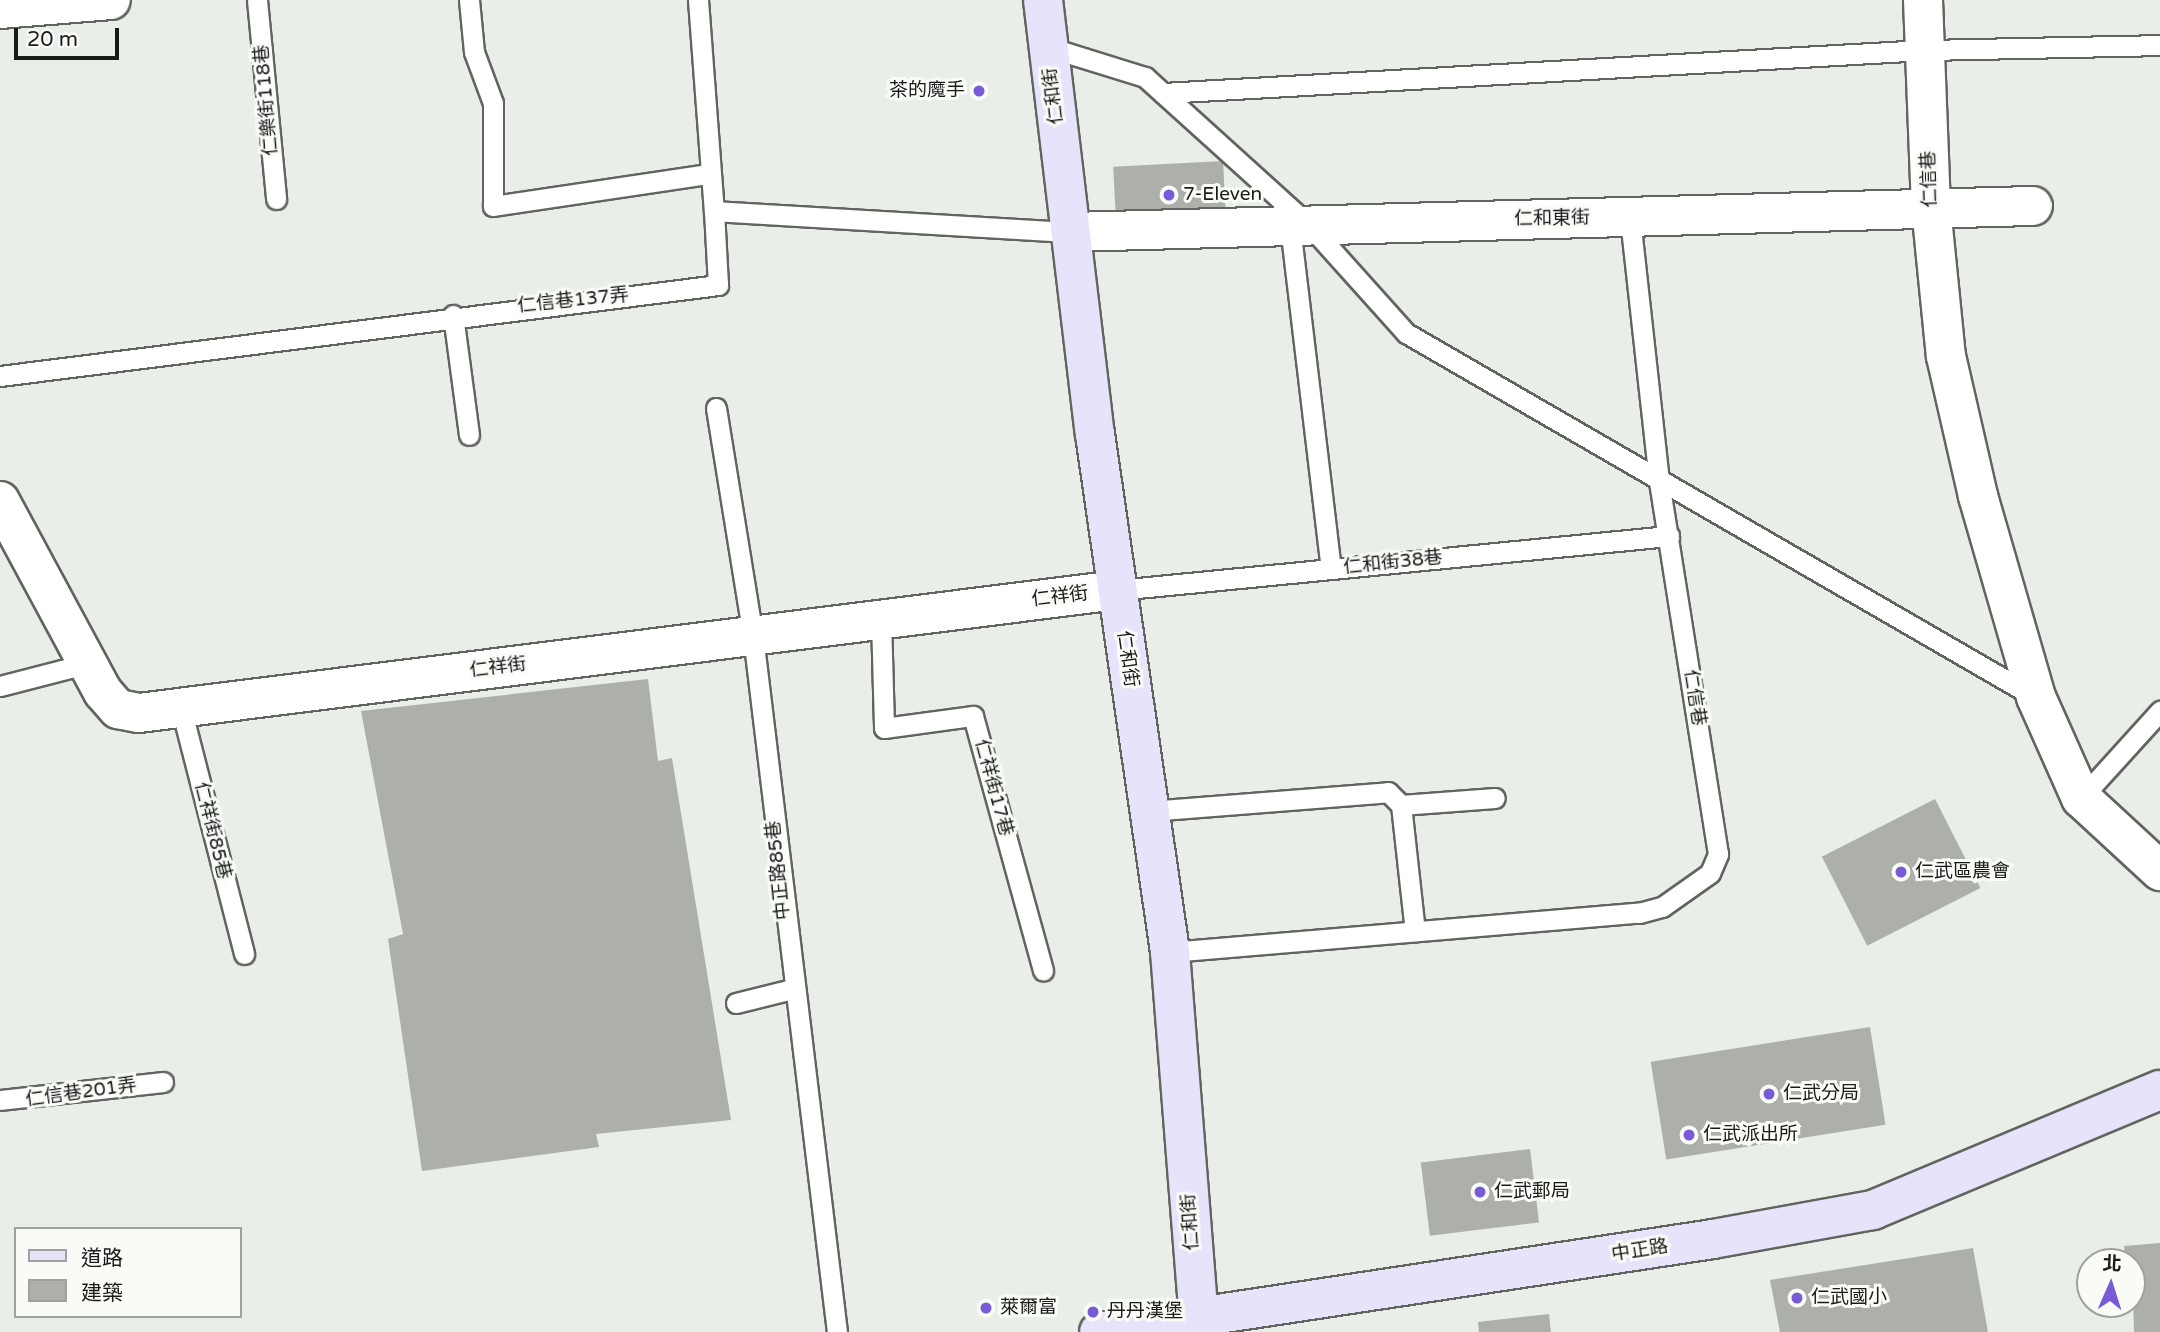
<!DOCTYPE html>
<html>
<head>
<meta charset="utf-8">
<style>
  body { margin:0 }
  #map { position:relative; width:2160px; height:1332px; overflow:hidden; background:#eaeee9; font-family:"Varela Round","Noto Sans TC",sans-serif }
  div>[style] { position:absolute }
  .building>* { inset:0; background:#acafaa; transform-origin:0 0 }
  .roads { filter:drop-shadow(2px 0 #61645f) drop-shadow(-2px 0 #61645f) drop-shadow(0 2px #61645f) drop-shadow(0 -2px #61645f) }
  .lane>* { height:19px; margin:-9.5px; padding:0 9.5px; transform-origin:9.5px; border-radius:9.5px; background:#fff }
  .street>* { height:38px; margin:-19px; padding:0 19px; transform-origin:19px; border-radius:19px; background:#fff }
  .secondary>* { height:38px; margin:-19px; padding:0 19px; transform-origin:19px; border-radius:19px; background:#e6e3fa }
  .dots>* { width:19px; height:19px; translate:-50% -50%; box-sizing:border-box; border:4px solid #f8fbf6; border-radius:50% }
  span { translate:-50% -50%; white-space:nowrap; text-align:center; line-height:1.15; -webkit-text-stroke:6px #f8fbf6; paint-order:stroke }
  .poi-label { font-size:19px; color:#191b19 }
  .right { translate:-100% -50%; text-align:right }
  .left { translate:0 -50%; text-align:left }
  .street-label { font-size:19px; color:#191b19 }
  .legend { position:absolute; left:14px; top:1227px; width:228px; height:91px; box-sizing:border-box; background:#f8fbf6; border:2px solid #9fa19e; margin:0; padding:9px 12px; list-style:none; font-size:21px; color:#191b19 }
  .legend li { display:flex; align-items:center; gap:14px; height:35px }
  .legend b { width:35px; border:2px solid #9fa19e }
  .north { position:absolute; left:2076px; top:1248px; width:70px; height:70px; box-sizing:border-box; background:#f8fbf6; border:2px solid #9fa19e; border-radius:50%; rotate:3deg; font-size:19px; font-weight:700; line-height:28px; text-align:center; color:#191b19 }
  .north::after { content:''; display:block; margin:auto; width:24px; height:32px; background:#785bd6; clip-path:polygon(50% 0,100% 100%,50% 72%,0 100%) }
  .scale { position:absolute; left:14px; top:28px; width:105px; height:32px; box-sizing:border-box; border:4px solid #191b19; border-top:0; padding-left:9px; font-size:21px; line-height:24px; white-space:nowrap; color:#191b19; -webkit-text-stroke:5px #f8fbf6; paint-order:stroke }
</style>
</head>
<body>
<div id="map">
  <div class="building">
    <div style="left:1223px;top:161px;width:64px;height:110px;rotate:87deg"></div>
    <div style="clip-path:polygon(648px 679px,658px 761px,672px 758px,731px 1120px,596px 1134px,599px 1147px,422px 1171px,388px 939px,403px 934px,361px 711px)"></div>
    <div style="left:1935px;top:799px;width:100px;height:127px;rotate:63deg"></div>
    <div style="left:1870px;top:1027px;width:99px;height:222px;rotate:81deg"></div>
    <div style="left:1530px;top:1149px;width:74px;height:110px;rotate:83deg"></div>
    <div style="clip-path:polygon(2160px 1243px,2160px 1332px,2134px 1332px,2132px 1262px,2126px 1262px,2124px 1246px)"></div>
    <div style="clip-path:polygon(1973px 1248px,1988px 1332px,1780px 1332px,1770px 1280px)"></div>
    <div style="clip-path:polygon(1549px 1314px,1551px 1332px,1479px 1332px,1478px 1322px)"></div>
  </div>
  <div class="roads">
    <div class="lane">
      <div style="left:257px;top:0;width:200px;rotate:84.5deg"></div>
      <div style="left:469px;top:0;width:52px;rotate:84.5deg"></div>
      <div style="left:474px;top:52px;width:54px;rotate:69.6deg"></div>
      <div style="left:493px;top:103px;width:103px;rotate:90deg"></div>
      <div style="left:493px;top:206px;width:217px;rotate:-8.5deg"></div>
      <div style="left:698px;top:0;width:212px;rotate:85.7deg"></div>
      <div style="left:1048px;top:47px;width:102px;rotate:17.2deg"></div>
      <div style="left:1145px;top:77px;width:222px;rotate:42.1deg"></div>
      <div style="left:1310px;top:226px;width:144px;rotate:48.1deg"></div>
      <div style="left:1406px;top:333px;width:727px;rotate:30.06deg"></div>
      <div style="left:1163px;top:93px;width:764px;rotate:-3.23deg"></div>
      <div style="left:1926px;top:50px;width:234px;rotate:-1.2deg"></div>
      <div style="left:1290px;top:226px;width:345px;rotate:83.2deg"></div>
      <div style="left:453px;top:315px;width:121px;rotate:82.4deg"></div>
      <div style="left:0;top:376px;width:724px;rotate:-7.22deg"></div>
      <div style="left:718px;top:285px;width:74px;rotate:-93.1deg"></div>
      <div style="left:714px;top:211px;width:358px;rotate:3.4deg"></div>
      <div style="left:716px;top:408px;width:231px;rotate:80.8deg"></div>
      <div style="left:753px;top:636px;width:701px;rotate:83.12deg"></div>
      <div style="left:1117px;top:590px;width:555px;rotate:-5.59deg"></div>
      <div style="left:881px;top:619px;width:109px;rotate:88.4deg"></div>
      <div style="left:884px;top:728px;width:90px;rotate:-7.7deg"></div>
      <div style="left:973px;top:716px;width:264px;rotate:74.6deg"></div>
      <div style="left:0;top:686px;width:92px;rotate:-14.5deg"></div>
      <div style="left:181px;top:708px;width:254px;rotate:75.6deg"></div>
      <div style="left:2081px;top:798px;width:118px;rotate:-47.8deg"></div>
      <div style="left:1401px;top:805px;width:94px;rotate:-4.3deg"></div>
      <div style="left:1149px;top:811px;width:240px;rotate:-4.5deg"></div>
      <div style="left:1388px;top:792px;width:18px;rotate:45deg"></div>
      <div style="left:1401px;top:805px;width:127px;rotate:83.7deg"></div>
      <div style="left:1170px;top:952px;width:471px;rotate:-4.8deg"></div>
      <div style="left:1639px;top:913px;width:24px;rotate:-15deg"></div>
      <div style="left:1662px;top:907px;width:59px;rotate:-35.3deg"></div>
      <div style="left:1710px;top:873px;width:21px;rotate:-67deg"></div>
      <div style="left:1718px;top:854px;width:378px;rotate:-99deg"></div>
      <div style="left:1659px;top:481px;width:266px;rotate:-96.3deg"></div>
      <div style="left:736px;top:1003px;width:58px;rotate:-14deg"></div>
      <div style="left:0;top:1100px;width:164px;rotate:-6.3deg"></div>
    </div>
    <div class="street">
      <div style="left:1923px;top:0;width:207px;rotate:87.8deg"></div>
      <div style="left:1931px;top:207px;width:150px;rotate:84.3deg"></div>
      <div style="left:1946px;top:356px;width:144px;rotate:77.1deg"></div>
      <div style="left:1978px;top:496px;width:209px;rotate:73.9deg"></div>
      <div style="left:2036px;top:697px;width:111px;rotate:66deg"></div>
      <div style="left:2081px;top:798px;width:108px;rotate:42.7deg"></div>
      <div style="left:0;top:9px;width:111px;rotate:-4.6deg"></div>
      <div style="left:1071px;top:232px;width:962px;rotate:-1.55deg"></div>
      <div style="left:0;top:501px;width:217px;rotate:61.7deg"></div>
      <div style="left:103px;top:692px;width:23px;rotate:49deg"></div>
      <div style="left:118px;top:709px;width:21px;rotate:11deg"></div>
      <div style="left:139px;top:713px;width:986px;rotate:-7.17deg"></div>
    </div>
    <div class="secondary">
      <div style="left:1043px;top:0;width:437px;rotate:83.2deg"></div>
      <div style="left:1095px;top:434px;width:523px;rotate:81.76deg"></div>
      <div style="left:1170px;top:952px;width:381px;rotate:85.5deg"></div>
      <div style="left:1099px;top:1332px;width:621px;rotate:-8.61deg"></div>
      <div style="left:1713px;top:1239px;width:163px;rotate:-10.3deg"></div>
      <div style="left:1873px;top:1210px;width:311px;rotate:-22.7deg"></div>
    </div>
  </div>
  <div class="dots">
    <div style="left:979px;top:91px;background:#785bd6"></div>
    <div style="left:1169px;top:195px;background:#785bd6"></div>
    <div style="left:1901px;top:872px;background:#785bd6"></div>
    <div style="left:1769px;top:1094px;background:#785bd6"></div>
    <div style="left:1689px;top:1135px;background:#785bd6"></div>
    <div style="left:1480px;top:1192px;background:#785bd6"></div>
    <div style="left:1797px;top:1298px;background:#785bd6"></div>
    <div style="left:986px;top:1308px;background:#785bd6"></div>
    <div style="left:1093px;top:1312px;background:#785bd6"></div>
  </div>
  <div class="poi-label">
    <span class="right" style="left:965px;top:91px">茶的魔手</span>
    <span class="left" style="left:1183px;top:195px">7-Eleven</span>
    <span class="left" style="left:1915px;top:872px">仁武區農會</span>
    <span class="left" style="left:1783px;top:1094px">仁武分局</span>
    <span class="left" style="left:1703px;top:1135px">仁武派出所</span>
    <span class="left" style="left:1494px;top:1192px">仁武郵局</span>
    <span class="left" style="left:1811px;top:1298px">仁武國小</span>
    <span class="left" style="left:1000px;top:1308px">萊爾富</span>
    <span class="left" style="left:1107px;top:1312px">丹丹漢堡</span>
  </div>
  <div class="street-label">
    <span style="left:1054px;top:96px;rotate:-97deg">仁和街</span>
    <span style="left:267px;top:100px;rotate:-95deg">仁樂街118巷</span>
    <span style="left:1930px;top:179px;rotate:-92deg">仁信巷</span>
    <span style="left:1552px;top:219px;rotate:-1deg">仁和東街</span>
    <span style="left:573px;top:301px;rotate:-6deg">仁信巷137弄</span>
    <span style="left:1393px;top:563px;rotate:-6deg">仁和街38巷</span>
    <span style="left:1060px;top:597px;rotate:-7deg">仁祥街</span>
    <span style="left:1127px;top:659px;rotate:82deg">仁和街</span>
    <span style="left:498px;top:668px;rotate:-7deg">仁祥街</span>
    <span style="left:1694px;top:698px;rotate:81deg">仁信巷</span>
    <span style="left:993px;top:788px;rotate:75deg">仁祥街17巷</span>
    <span style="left:212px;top:831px;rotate:76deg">仁祥街85巷</span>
    <span style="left:779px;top:870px;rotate:-96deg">中正路85巷</span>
    <span style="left:81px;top:1093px;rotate:-8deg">仁信巷201弄</span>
    <span style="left:1191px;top:1222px;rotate:-94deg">仁和街</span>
    <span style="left:1640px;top:1251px;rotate:-9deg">中正路</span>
  </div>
  <ul class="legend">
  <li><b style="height:9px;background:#e6e3fa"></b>道路</li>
  <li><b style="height:19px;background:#acafaa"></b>建築</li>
  </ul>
  <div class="north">北</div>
  <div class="scale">20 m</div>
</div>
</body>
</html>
